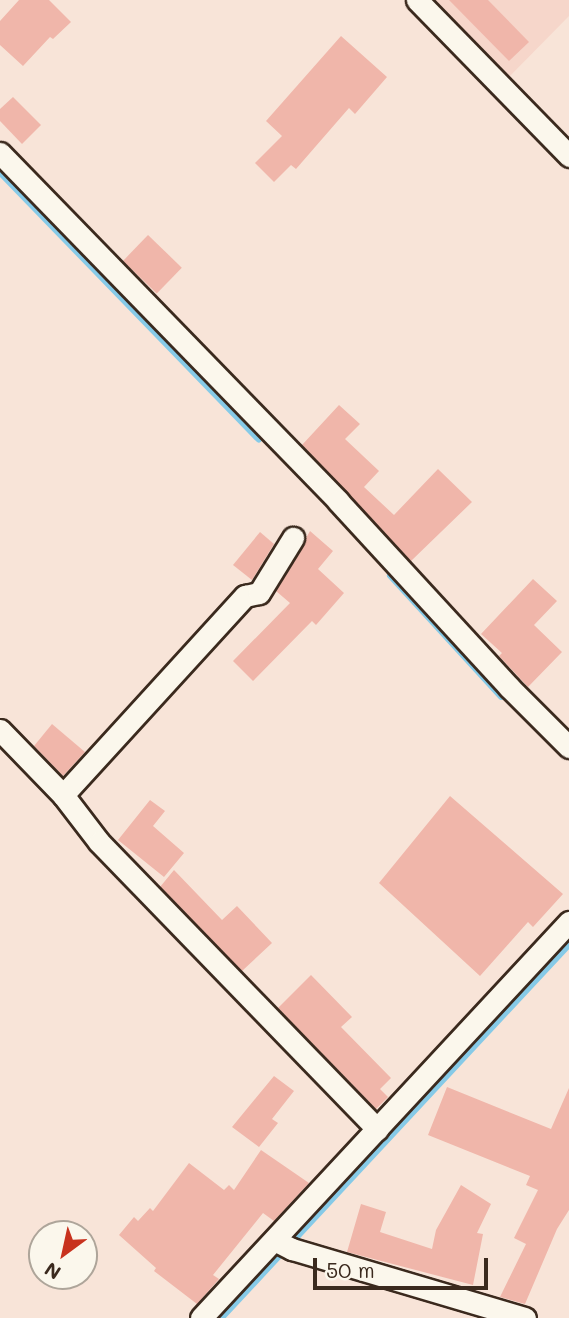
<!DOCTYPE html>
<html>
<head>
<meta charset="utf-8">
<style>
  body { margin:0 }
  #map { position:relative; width:569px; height:1318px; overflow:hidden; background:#f8e4d8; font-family:Mali,sans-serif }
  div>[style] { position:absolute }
  .built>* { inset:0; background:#f6d6ca }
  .stream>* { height:7px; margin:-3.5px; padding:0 3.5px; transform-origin:3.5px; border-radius:3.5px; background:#86cae7 }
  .building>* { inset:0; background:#f0b6aa; transform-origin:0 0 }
  .roads { filter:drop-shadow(2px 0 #3b2a1e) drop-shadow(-2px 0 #3b2a1e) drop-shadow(0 2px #3b2a1e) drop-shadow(0 -2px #3b2a1e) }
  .street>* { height:21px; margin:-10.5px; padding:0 10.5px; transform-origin:10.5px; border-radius:10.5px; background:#fbf7ec }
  span { translate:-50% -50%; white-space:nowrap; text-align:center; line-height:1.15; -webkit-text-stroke:6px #fbf7ec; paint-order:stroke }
  .north { position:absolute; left:28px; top:1220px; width:70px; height:70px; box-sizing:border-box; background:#fbf7ec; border:2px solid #aea59a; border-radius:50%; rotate:213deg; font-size:19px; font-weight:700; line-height:28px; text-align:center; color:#3b2a1e }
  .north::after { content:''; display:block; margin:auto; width:24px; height:32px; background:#c8321e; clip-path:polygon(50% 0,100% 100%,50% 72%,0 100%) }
  .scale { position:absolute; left:313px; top:1258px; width:175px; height:32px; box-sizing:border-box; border:4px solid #3b2a1e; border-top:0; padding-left:9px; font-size:21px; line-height:24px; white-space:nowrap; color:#3b2a1e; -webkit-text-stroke:5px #fbf7ec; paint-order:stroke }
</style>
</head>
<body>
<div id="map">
  <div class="built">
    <div style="clip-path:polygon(426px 0,569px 0,569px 16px,505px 81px)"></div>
  </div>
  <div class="stream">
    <div style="left:0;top:172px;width:371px;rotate:45.9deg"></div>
    <div style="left:390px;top:575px;width:164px;rotate:47.5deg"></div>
    <div style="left:220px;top:1318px;width:512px;rotate:-47.06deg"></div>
  </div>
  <div class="building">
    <div style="clip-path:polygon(19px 0,49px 0,71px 22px,53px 39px,50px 37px,23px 66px,0 45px,0 21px)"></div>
    <div style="clip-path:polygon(449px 0,488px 0,529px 42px,509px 61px)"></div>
    <div style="clip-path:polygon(341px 36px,387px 77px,355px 114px,349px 108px,296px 169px,291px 165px,274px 182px,255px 163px,282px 136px,266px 121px)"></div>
    <div style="clip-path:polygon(13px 97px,41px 125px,22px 144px,0 121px,0 109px)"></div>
    <div style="left:148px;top:235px;width:47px;height:36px;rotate:44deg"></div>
    <div style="clip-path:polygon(339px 405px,360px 424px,345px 439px,379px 471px,364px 487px,394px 515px,438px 469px,472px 502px,411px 561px,302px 445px)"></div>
    <div style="clip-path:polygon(310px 531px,333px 551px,318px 569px,344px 593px,316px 625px,312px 621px,253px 681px,233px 661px,290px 603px,276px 591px)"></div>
    <div style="clip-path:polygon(260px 532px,274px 544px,252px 580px,233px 565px)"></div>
    <div style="clip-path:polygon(533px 579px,557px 601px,534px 625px,562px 652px,528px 687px,499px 656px,502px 653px,481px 634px)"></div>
    <div style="clip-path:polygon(52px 724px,85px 752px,63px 776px,34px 746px)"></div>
    <div style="clip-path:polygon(450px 796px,563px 894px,533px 927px,528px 922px,480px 976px,379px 883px)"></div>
    <div style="clip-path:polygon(150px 800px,165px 811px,153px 826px,184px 853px,164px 877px,118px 840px)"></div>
    <div style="clip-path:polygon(174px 870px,222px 920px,237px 906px,272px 943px,242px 971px,160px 887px)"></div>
    <div style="clip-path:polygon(311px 975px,352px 1017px,341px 1027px,391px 1078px,380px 1089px,388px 1097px,376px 1109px,278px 1008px)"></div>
    <div style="clip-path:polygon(274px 1076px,294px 1091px,272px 1119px,278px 1123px,259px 1147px,232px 1127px)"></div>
    <div style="clip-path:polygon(447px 1087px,551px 1129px,569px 1088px,569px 1210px,557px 1229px,525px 1304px,500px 1297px,526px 1244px,514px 1238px,538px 1190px,526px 1185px,530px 1176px,428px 1135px)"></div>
    <div style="clip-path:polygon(261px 1150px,309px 1183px,274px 1221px,263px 1213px,213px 1275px,219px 1279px,197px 1304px,154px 1271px,156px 1268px,119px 1235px,134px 1217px,138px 1221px,150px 1208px,153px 1211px,189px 1163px,224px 1190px,229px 1185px,234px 1190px)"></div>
    <div style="clip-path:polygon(461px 1185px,491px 1204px,477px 1233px,483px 1234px,473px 1285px,347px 1252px,361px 1204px,386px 1212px,380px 1232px,432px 1249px,436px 1230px)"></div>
  </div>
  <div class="roads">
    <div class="street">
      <div style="left:417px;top:0;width:218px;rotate:45.7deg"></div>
      <div style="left:0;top:153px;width:485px;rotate:45.8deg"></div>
      <div style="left:338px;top:501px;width:253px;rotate:47.4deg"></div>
      <div style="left:509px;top:687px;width:85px;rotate:45deg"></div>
      <div style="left:0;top:730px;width:91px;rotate:45.9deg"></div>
      <div style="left:63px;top:795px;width:59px;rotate:52.5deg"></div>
      <div style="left:99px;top:842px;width:400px;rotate:45.9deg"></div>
      <div style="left:63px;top:795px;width:270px;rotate:-47.6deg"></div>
      <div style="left:245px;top:596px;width:14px;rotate:-12deg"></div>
      <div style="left:259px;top:593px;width:65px;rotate:-58.3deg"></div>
      <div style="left:276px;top:1241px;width:18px;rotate:27deg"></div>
      <div style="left:292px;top:1249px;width:243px;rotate:16.5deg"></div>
      <div style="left:201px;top:1318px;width:541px;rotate:-47.1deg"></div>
    </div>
  </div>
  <div class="north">N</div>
  <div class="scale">50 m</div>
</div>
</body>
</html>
